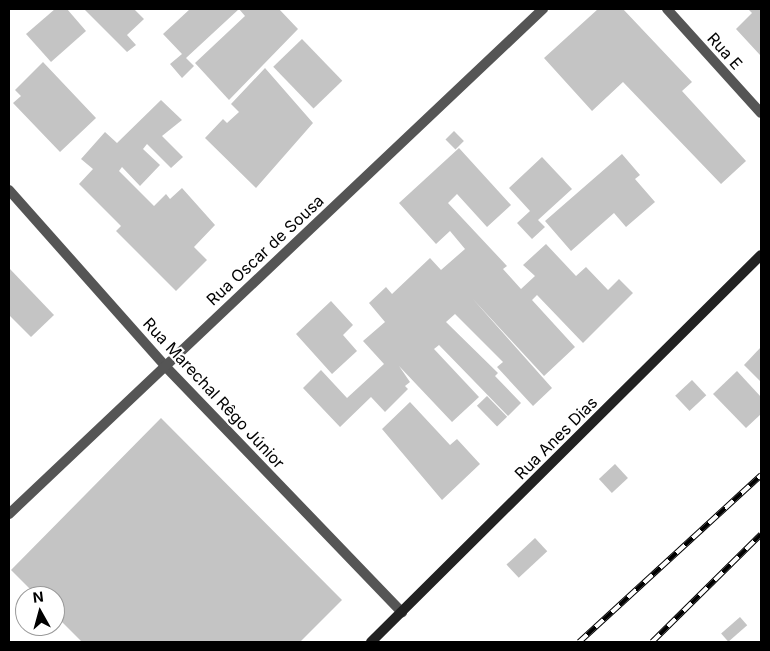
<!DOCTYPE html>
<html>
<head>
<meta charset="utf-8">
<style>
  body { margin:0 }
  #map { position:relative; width:770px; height:651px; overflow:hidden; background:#fff; font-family:Inter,sans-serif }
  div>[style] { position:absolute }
  .building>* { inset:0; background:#c4c4c4; transform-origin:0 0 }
  .street>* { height:10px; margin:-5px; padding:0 5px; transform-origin:5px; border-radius:5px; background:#555 }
  .secondary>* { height:10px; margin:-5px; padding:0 5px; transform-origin:5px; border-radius:5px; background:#222 }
  .rail>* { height:5.5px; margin-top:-2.75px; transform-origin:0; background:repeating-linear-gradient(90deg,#fff 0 11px,#000 0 22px); box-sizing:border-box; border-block:1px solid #000 }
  span { translate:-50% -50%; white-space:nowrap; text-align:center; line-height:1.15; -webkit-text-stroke:4px #fff; paint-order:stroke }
  .street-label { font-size:16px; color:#000 }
  .frame { position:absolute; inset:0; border:10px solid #000; pointer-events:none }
  .north { position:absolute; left:15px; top:586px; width:50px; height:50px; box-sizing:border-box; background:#fff; border:1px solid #999; border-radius:50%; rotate:353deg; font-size:14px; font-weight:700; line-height:20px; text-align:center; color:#000 }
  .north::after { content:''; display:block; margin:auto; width:18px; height:22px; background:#000; clip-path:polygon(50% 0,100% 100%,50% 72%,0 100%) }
</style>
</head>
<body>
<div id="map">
  <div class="building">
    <div style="clip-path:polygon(55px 9px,67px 9px,86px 31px,51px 62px,26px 34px)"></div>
    <div style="clip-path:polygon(84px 9px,134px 9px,144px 19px,127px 35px,136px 45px,127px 52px)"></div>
    <div style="clip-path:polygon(190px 9px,239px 9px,186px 58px,194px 66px,182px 78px,170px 64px,182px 54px,163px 34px)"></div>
    <div style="clip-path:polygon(239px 9px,279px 9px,298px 29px,229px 100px,195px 63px,245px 16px)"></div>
    <div style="clip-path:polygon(598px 9px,623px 9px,692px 82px,682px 91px,746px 161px,721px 184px,623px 82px,592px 111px,544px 58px)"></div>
    <div style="clip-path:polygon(748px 9px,761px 9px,760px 55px,736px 29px,752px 13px)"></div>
    <div style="left:302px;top:39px;width:58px;height:40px;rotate:46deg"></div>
    <div style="clip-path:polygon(43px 62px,96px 118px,60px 152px,13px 103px,21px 96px,15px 90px)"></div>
    <div style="clip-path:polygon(265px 68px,313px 123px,256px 188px,205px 138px,223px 119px,227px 123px,239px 112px,231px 104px)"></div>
    <div style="clip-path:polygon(161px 100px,182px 120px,162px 136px,183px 157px,171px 168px,147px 144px,143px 149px,160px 165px,140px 186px,122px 167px,119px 171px,154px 206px,166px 194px,170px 199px,182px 188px,215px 225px,194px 247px,207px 260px,176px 291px,116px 231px,121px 226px,79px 184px,93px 169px,81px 159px,105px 132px,117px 143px)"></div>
    <div style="left:454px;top:131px;width:14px;height:12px;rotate:45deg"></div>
    <div style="clip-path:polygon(459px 148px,511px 205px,487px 227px,457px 194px,448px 203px,507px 266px,503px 269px,521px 289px,535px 276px,523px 265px,546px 244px,576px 276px,586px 267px,608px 290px,619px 279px,633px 293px,583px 343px,537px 295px,532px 300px,575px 347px,544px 376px,472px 298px,552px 388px,533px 406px,497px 367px,503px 362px,455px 314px,446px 322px,498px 373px,495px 376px,521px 403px,508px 416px,439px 345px,434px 349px,479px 397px,452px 422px,399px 366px,410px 382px,405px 386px,408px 389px,385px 412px,371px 397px,340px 427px,303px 388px,321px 370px,347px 398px,384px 364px,363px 341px,385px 322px,369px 303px,386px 287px,392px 294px,430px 258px,441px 270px,465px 249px,450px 231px,436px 244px,399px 203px)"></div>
    <div style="clip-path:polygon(622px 154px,640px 175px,635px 179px,655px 202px,626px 227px,614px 213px,571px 251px,545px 221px)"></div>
    <div style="clip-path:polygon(542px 157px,572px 189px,538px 220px,545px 227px,532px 239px,517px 223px,530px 211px,509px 188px)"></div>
    <div style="clip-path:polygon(9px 268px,54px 315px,31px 337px,9px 315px)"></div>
    <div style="clip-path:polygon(331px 301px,353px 325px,343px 335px,357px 351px,332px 374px,296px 334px)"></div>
    <div style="clip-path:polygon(761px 347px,761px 382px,744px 365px)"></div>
    <div style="clip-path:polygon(737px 371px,761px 397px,761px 414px,746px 428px,713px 394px)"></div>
    <div style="left:692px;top:380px;width:21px;height:23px;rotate:47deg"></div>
    <div style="left:487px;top:396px;width:29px;height:14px;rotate:46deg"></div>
    <div style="clip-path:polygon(410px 402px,450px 445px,457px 439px,480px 464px,442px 500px,382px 429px)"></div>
    <div style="clip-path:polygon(161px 418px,342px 600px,300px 642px,82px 642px,55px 615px,55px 596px,37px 596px,11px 570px)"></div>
    <div style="left:615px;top:464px;width:19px;height:22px;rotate:47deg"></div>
    <div style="left:535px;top:538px;width:18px;height:39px;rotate:47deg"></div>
    <div style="left:740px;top:617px;width:11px;height:25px;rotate:49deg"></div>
  </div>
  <div class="street">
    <div style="left:667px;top:9px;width:140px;rotate:47.9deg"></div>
    <div style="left:9px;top:190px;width:235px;rotate:48.4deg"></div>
    <div style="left:165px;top:366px;width:342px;rotate:46.1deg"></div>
    <div style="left:9px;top:514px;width:735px;rotate:-43.4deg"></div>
  </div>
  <div class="secondary">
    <div style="left:371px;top:642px;width:549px;rotate:-44.78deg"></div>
  </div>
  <div class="rail">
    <div style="left:579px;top:642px;width:247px;rotate:-42.5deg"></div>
    <div style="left:652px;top:642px;width:153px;rotate:-44.7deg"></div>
  </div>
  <div class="street-label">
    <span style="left:725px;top:51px;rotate:48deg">Rua E</span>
    <span style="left:265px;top:250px;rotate:-43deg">Rua Oscar de Sousa</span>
    <span style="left:214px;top:393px;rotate:47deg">Rua Marechal Rêgo Júnior</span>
    <span style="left:556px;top:438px;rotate:-45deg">Rua Anes Dias</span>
  </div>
  <div class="frame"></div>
  <div class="north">N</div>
</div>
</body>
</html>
